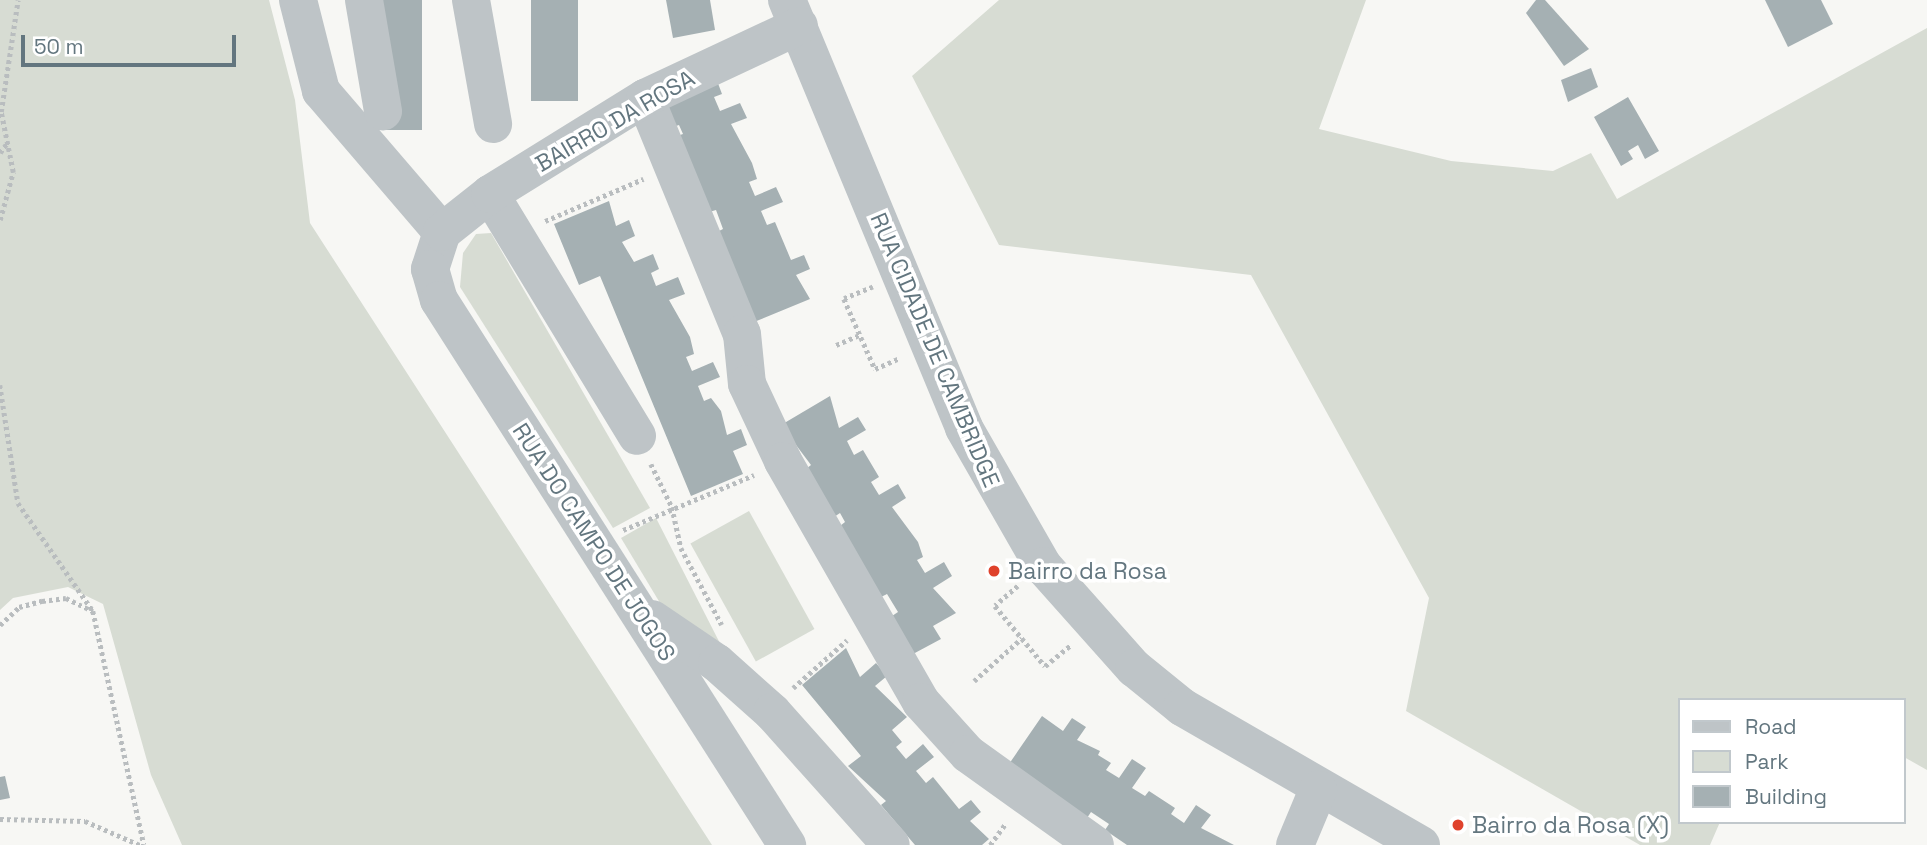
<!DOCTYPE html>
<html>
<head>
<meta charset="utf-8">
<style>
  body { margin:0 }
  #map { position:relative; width:1927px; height:845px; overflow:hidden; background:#f7f7f4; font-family:"Space Grotesk",sans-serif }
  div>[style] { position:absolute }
  .green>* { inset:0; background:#d7dcd3; transform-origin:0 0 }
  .building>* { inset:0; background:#a5b0b3; transform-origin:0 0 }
  .path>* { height:4.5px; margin-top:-2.25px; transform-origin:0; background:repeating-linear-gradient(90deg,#b9bdbf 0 3.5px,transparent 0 7px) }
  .minor>* { height:38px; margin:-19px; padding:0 19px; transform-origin:19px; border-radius:19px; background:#bec4c7 }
  .dots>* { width:19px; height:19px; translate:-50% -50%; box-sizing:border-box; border:4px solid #fff; border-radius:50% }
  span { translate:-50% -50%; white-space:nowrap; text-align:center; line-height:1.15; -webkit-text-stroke:7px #fff; paint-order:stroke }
  .street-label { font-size:23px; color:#63767f }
  .poi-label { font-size:23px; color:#63767f }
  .left { translate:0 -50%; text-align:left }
  .legend { position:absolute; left:1678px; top:698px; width:228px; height:126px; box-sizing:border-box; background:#fff; border:2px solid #c1c8cc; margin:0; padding:9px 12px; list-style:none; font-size:21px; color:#63767f }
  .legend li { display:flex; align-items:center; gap:14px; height:35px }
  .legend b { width:35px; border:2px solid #c1c8cc }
  .scale { position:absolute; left:21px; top:35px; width:215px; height:32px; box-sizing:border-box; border:4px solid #63767f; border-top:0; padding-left:9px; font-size:21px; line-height:24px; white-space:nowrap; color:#63767f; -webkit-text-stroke:5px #fff; paint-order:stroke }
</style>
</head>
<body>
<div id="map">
  <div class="green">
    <div style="clip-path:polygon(0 0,269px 0,295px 100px,310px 223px,712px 845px,182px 845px,151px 775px,103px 604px,68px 587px,13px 598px,0 610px)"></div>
    <div style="clip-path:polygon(999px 0,1366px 0,1319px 129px,1451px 161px,1553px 171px,1591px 153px,1617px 199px,1927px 28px,1927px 770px,1904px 757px,1904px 700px,1680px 700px,1680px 822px,1720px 822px,1710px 845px,1640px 845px,1406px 711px,1429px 598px,1251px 275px,999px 245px,912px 76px)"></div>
    <div style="clip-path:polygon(491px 233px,650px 508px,613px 528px,460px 287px,463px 253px,476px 234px)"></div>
    <div style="left:749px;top:511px;width:135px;height:67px;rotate:61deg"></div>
    <div style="clip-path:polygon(656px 518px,728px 659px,669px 618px,621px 538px)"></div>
  </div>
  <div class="building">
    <div style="left:376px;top:0;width:46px;height:130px"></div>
    <div style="left:531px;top:0;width:47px;height:101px"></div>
    <div style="clip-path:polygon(666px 0,710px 0,715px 30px,673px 38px)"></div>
    <div style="clip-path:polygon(1536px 0,1545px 0,1589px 49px,1564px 66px,1526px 13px)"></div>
    <div style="clip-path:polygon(1765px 0,1821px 0,1833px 24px,1788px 47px)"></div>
    <div style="clip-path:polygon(1591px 68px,1598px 87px,1568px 102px,1561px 80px)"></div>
    <div style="clip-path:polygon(716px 78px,722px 94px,714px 97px,720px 111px,740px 103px,747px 118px,731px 124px,752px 163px,757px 179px,749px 182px,755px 196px,776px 187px,783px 202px,761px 211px,767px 225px,775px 222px,791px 260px,804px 255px,810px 269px,796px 275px,810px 299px,754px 322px,717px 232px,723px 229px,716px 210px,709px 212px,677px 136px,683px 134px,679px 125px,673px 127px,662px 101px)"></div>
    <div style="clip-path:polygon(1628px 97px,1659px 151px,1645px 159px,1638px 145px,1628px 151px,1633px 159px,1621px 166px,1594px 117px)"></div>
    <div style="clip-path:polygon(609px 201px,616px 226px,629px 220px,635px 236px,622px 242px,634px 262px,653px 254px,659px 269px,651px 273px,656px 286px,678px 277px,685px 294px,669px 300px,690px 337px,694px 354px,686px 357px,692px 371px,713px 362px,720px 377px,698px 386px,704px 401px,711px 398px,721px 411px,727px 435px,741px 429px,747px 445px,733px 451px,743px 474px,691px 496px,600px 276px,579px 285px,554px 224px)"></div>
    <div style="clip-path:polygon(830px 396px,839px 428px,858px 417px,866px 430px,847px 441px,854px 455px,863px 450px,879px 477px,871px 482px,879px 495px,898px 484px,906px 498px,892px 507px,918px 542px,923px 557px,917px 560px,925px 573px,944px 562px,952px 576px,933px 588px,956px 613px,933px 626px,941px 639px,913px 654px,892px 616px,898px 612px,887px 594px,881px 597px,840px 526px,845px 522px,840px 513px,834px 517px,806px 469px,811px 465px,781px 425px)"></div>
    <div style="clip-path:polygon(846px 648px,860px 677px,876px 663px,887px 676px,875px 686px,907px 717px,892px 730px,902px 742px,896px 747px,906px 759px,923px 744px,928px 750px,934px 757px,916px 771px,926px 783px,933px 777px,959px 809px,971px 800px,981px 812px,970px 821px,989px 839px,982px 845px,915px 845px,881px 805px,886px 801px,848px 766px,861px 756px,802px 685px)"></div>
    <div style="clip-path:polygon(1042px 716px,1063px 731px,1072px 718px,1086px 727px,1077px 740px,1100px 751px,1098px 755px,1111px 763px,1106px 770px,1119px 778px,1132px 759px,1146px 768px,1132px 788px,1145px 796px,1149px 791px,1175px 808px,1171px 814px,1184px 823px,1196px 805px,1211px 815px,1201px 828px,1234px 845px,1127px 845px,1105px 830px,1109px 824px,1091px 812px,1087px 818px,1009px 764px)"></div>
    <div style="clip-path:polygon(5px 776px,10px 798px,0 800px,0 777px)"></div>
  </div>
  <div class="path">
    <div style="left:0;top:153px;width:12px;rotate:-55deg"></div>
    <div style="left:0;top:220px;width:50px;rotate:-74.8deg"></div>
    <div style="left:13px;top:172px;width:61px;rotate:-101.3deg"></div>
    <div style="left:1px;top:112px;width:113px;rotate:-81.4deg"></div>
    <div style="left:545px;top:221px;width:107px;rotate:-23.2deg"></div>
    <div style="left:873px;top:287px;width:31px;rotate:158deg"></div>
    <div style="left:844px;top:299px;width:77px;rotate:66.1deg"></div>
    <div style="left:875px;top:369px;width:27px;rotate:-24deg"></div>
    <div style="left:836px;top:345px;width:26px;rotate:-23deg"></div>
    <div style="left:0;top:385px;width:119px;rotate:81.3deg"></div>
    <div style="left:18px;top:503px;width:131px;rotate:55.2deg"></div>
    <div style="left:651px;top:464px;width:48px;rotate:64deg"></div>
    <div style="left:672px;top:507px;width:42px;rotate:77.6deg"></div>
    <div style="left:681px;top:548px;width:87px;rotate:62deg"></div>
    <div style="left:623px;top:530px;width:142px;rotate:-22.8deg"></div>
    <div style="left:1018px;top:586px;width:30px;rotate:139deg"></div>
    <div style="left:995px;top:606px;width:78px;rotate:50.2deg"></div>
    <div style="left:1045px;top:666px;width:33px;rotate:-39deg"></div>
    <div style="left:0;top:625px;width:26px;rotate:-43deg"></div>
    <div style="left:19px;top:607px;width:24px;rotate:-15deg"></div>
    <div style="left:42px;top:601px;width:24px;rotate:-7deg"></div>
    <div style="left:66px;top:598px;width:30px;rotate:26deg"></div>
    <div style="left:93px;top:611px;width:239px;rotate:77.7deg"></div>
    <div style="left:974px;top:681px;width:64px;rotate:-41.9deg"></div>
    <div style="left:793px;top:688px;width:72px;rotate:-41.6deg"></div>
    <div style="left:0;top:819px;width:85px;rotate:1.3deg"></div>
    <div style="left:85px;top:821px;width:60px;rotate:23.6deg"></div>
    <div style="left:990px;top:845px;width:27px;rotate:-54deg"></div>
  </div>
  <div class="minor">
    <div style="left:298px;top:0;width:94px;rotate:75.8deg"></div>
    <div style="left:321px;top:91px;width:186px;rotate:49.4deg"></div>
    <div style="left:364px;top:0;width:113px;rotate:80.3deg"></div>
    <div style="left:471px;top:0;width:126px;rotate:79.9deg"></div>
    <div style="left:787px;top:0;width:463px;rotate:67.5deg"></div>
    <div style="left:964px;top:428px;width:159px;rotate:60.2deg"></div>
    <div style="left:1043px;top:566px;width:137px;rotate:48.3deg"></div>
    <div style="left:1134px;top:668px;width:62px;rotate:39.1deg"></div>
    <div style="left:1182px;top:707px;width:276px;rotate:30deg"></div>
    <div style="left:645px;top:98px;width:255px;rotate:67.7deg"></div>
    <div style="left:742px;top:334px;width:50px;rotate:84.3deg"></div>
    <div style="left:747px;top:384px;width:85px;rotate:64.9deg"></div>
    <div style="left:783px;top:461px;width:278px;rotate:60.2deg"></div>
    <div style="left:921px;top:702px;width:70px;rotate:47.9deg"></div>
    <div style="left:968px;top:754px;width:156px;rotate:35.6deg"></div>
    <div style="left:490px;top:194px;width:283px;rotate:58.7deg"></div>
    <div style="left:442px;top:232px;width:39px;rotate:108deg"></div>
    <div style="left:430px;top:269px;width:32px;rotate:74deg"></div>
    <div style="left:439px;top:300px;width:647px;rotate:57.44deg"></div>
    <div style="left:442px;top:232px;width:61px;rotate:-38.4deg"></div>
    <div style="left:490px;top:194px;width:182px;rotate:-31.8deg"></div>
    <div style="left:645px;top:98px;width:170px;rotate:-25.1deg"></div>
    <div style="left:652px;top:619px;width:78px;rotate:34.1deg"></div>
    <div style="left:717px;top:663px;width:74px;rotate:41.7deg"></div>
    <div style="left:772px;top:712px;width:178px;rotate:48.2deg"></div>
    <div style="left:1295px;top:845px;width:60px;rotate:-67.3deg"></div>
  </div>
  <div class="dots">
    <div style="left:994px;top:571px;background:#df422c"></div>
    <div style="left:1458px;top:825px;background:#df422c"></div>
  </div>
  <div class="street-label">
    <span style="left:615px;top:121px;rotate:-30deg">BAIRRO DA ROSA</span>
    <span style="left:935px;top:350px;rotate:67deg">RUA CIDADE DE CAMBRIDGE</span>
    <span style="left:594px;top:542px;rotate:57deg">RUA DO CAMPO DE JOGOS</span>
  </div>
  <div class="poi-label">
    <span class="left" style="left:1008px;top:571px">Bairro da Rosa</span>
    <span class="left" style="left:1472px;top:825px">Bairro da Rosa (X)</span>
  </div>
  <ul class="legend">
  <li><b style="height:9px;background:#bec4c7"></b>Road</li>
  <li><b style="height:19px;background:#d7dcd3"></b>Park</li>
  <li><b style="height:19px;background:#a5b0b3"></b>Building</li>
  </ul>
  <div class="scale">50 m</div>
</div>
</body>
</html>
